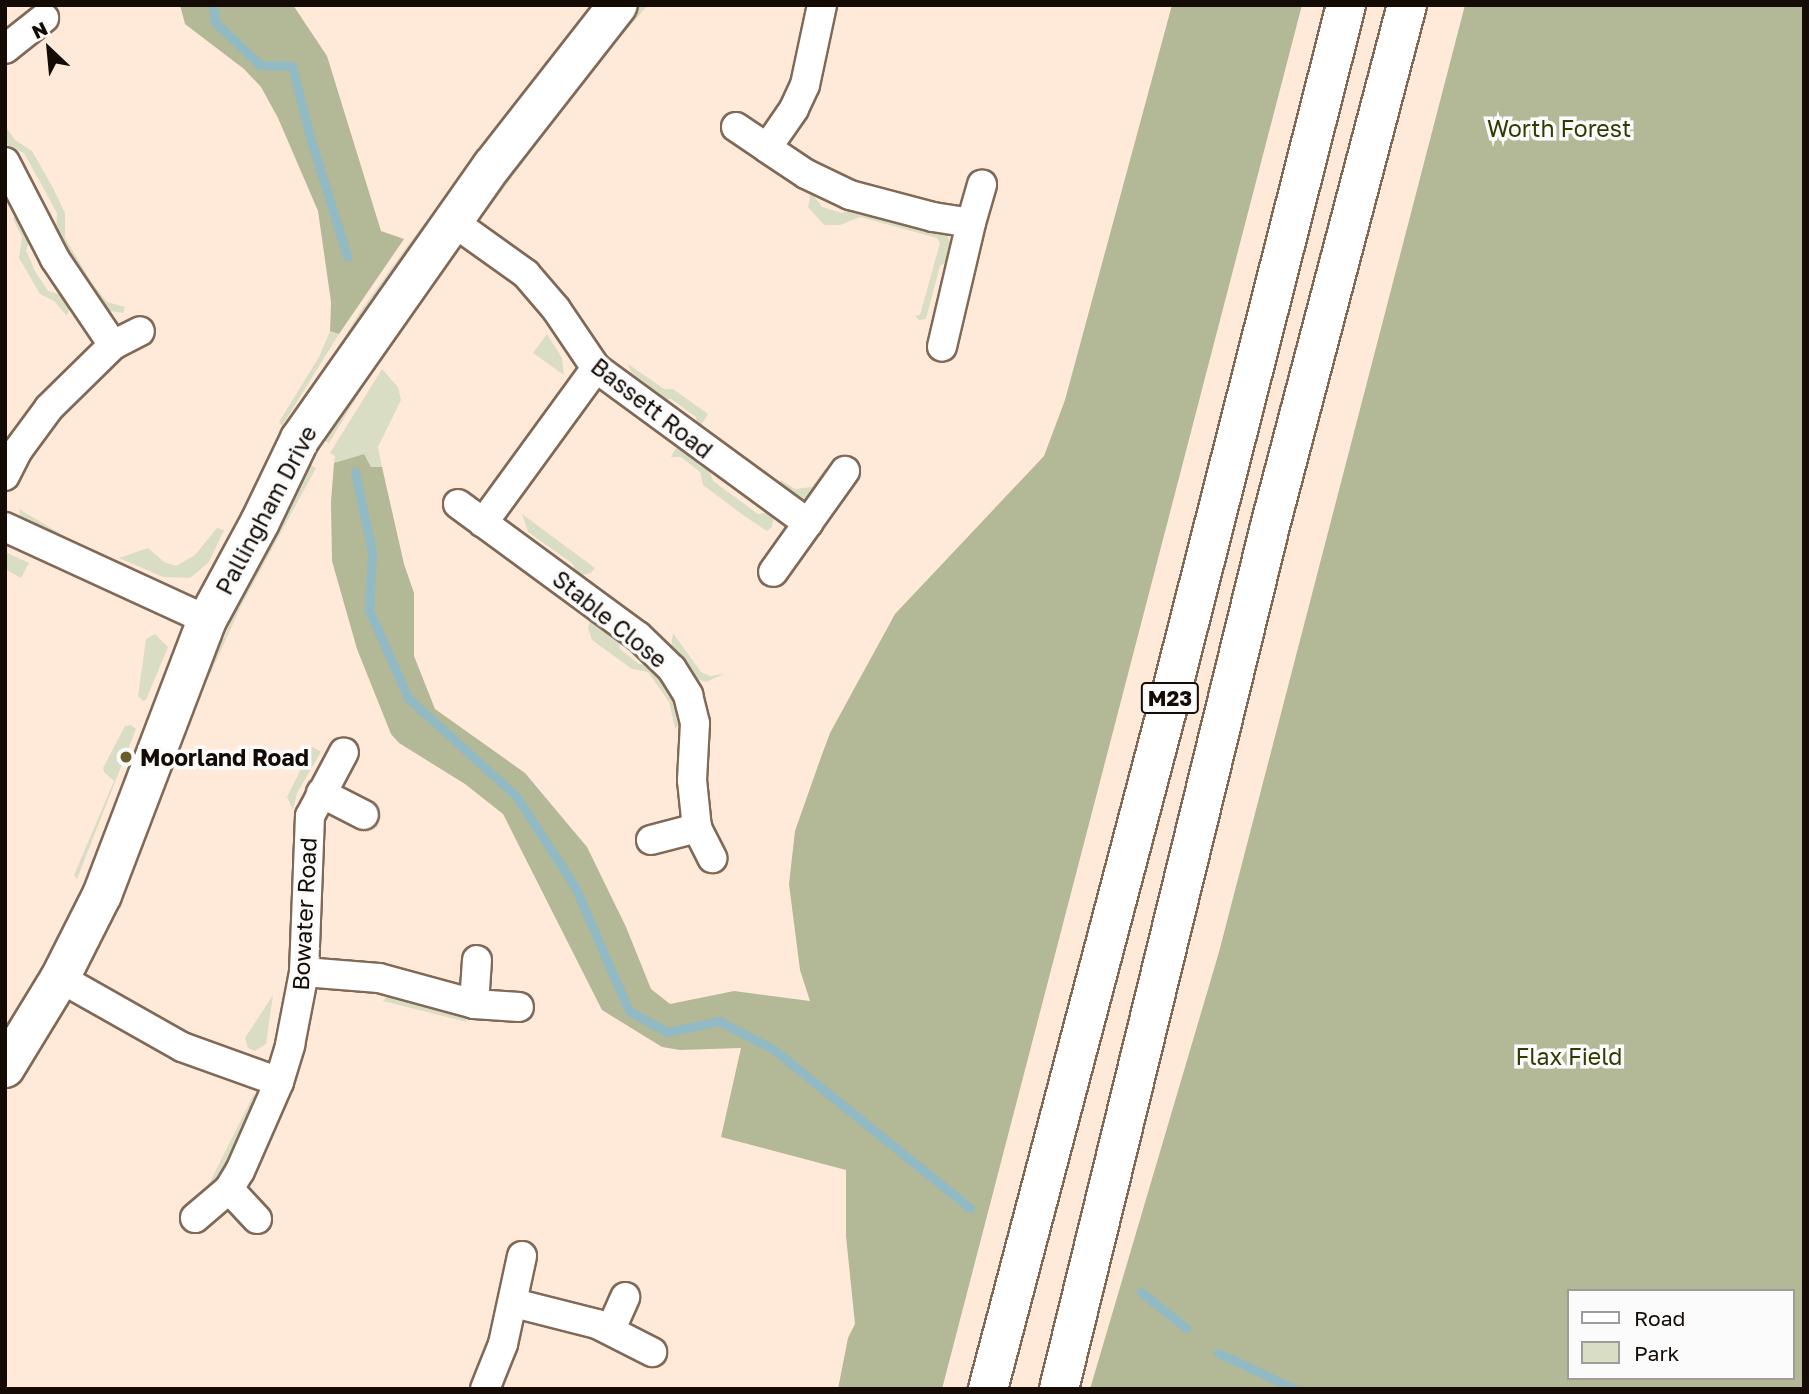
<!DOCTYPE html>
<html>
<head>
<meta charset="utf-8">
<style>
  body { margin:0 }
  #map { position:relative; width:1809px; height:1394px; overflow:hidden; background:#ffead9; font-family:"Golos Text",sans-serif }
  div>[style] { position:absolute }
  .green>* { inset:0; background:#d9ddc3 }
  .forest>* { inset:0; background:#b3b896 }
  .stream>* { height:9px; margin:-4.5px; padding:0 4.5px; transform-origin:4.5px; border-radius:4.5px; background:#91bac4 }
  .roads { filter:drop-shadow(2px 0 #806957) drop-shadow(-2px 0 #806957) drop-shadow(0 2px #806957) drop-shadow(0 -2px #806957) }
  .street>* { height:28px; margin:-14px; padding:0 14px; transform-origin:14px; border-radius:14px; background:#fff }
  .secondary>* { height:38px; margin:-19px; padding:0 19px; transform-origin:19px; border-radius:19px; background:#fff }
  .highway>* { height:38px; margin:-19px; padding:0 19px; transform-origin:19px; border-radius:19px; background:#fff }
  .dots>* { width:19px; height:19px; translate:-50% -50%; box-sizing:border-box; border:4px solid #fbfbfb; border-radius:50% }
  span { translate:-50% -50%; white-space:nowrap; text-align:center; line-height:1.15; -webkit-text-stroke:7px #fbfbfb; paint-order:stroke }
  .shield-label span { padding:2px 5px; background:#fbfbfb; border:2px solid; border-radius:5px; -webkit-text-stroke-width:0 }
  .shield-label { font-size:21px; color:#140b05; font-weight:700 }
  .park-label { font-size:23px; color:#343900 }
  .street-label { font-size:23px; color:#140b05 }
  .poi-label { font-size:23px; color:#140b05; font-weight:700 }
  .left { translate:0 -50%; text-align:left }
  .frame { position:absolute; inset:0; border:7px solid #140b05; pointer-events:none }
  .legend { position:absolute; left:1567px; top:1289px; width:228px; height:91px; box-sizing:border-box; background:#fbfbfb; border:2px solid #9f9b99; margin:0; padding:9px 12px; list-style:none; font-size:21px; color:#140b05 }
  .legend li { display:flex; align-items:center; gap:14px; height:35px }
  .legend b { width:35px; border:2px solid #9f9b99 }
  .north { position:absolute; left:14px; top:14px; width:70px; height:70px; -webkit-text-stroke:5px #fbfbfb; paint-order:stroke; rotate:334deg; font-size:19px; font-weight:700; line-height:28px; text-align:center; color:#140b05 }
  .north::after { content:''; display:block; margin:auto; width:24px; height:32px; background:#140b05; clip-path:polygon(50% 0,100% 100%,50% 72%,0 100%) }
</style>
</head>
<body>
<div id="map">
  <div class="green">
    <div style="clip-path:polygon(637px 5px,648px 5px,594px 68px,486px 212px,483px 211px,486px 198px)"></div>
    <div style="clip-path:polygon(526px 90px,530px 96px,292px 422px,360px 312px,408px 245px)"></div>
    <div style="clip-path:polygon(5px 126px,15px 140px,32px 151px,52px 186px,65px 213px,65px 238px,92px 283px,107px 302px,125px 307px,123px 313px,109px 311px,96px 300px,56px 236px,57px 213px,24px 153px,5px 144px)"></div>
    <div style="clip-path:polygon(811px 192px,822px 207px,842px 213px,857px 207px,940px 229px,947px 234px,953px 250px,952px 258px,940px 266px,926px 319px,919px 320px,915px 316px,920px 315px,940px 243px,937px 238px,860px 217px,840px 225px,824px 225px,808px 207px)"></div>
    <div style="clip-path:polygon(17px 214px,32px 234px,26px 250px,35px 271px,48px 291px,65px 296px,71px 304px,67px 316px,54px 301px,40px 294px,19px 258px,22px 237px,13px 219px)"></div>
    <div style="clip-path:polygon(458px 245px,463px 245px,381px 357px,329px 443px,320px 439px)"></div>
    <div style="clip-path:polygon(330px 331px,339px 334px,282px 426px,279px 422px,319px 357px)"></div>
    <div style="clip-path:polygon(547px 334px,562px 358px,564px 375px,533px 353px)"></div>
    <div style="clip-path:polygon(628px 364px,664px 389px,673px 389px,708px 414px,703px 422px,697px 429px,696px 417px,671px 399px,657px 401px,657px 392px,631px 372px)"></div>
    <div style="clip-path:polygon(382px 369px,398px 387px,401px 400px,378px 447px,382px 467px,371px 467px,364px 454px,334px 463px,335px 456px,330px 453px)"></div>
    <div style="clip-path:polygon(681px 446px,708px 466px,713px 481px,758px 514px,771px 512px,774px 516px,772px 527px,767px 531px,743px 515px,703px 485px,700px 472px,681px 457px,671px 457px,676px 448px)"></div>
    <div style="clip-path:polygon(307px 463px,316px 468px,241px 606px,208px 679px,202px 676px,211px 654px,225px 636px,240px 594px)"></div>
    <div style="clip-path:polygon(825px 469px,832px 474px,808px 499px,800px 500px,777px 486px,781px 480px,795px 489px,812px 487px)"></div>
    <div style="clip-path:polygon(19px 509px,81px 546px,82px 549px,29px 525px,21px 519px)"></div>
    <div style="clip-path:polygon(522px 514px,595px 568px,591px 573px,576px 577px,573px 564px,528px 532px)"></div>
    <div style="clip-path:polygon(217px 528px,224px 530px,209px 562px,190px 578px,163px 577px,119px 558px,148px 548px,164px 562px,176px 566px,195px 555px)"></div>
    <div style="clip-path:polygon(5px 552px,29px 563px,21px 578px,5px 569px)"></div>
    <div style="clip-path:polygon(591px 617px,617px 635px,620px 649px,639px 664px,654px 665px,677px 697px,684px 723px,675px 728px,669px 702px,648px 672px,632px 669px,592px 640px,588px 628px)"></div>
    <div style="clip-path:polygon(673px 633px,701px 672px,710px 676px,724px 674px,706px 682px,696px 679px,671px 647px)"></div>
    <div style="clip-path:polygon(155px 634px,168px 647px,146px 700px,143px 701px,138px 696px,146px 639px)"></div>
    <div style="clip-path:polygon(131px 725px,136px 729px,77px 879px,74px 875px,114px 781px,104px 772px,103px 768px,125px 726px)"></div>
    <div style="clip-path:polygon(313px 747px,321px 752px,297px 793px,293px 810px,287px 797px,301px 769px,298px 767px,308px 749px)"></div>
    <div style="clip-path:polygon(390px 992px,463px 1014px,467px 1022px,383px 1001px)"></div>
    <div style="clip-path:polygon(273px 995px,266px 1044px,255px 1051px,248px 1048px,245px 1038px)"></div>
    <div style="clip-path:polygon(254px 1094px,256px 1100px,238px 1150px,214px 1186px,202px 1198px)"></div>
  </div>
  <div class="forest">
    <div style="clip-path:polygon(180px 5px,293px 5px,327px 56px,381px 231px,404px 239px,339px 334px,330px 331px,331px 302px,318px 211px,278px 118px,261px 87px,244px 69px,185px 24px)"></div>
    <div style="clip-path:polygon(1172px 5px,1302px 5px,942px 1389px,838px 1389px,848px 1338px,855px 1324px,846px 1236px,846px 1170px,721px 1137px,741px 1048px,680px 1050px,662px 1047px,602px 1010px,503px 814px,465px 784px,399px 743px,391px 734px,357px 649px,332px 561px,331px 501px,334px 463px,364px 454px,371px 467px,382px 467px,404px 564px,414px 593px,414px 656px,435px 709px,525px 773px,587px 847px,626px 927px,651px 989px,670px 1004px,734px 991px,810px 1001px,800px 970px,789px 884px,795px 831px,820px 760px,830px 733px,895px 614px,1044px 456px,1065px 400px)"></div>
    <div style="clip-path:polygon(evenodd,1465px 5px,1804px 5px,1804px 1389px,1090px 1389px,1219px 952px,1465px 5px,1569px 1291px,1793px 1291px,1793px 1378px,1569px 1378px,1569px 1291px)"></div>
  </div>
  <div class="stream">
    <div style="left:213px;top:5px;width:17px;rotate:83deg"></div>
    <div style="left:215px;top:22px;width:62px;rotate:43.7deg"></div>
    <div style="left:260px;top:65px;width:32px;rotate:2deg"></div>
    <div style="left:292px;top:66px;width:73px;rotate:75.8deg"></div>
    <div style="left:310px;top:137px;width:125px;rotate:72.7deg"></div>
    <div style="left:355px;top:472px;width:82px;rotate:78deg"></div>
    <div style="left:372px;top:552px;width:58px;rotate:93deg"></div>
    <div style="left:369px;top:610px;width:96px;rotate:66.1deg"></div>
    <div style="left:408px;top:698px;width:146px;rotate:42.2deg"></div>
    <div style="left:516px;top:796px;width:108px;rotate:57deg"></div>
    <div style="left:575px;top:887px;width:135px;rotate:66.5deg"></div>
    <div style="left:629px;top:1011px;width:43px;rotate:28.9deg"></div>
    <div style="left:667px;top:1032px;width:53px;rotate:-11.9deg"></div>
    <div style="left:719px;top:1021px;width:61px;rotate:27.4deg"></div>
    <div style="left:773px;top:1049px;width:253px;rotate:38.9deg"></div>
    <div style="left:1141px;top:1292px;width:58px;rotate:38.7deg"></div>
    <div style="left:1218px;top:1353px;width:85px;rotate:25.1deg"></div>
  </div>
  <div class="roads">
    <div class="street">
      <div style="left:822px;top:5px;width:82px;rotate:102deg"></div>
      <div style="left:805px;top:85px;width:26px;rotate:115deg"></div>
      <div style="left:794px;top:109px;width:47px;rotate:124.7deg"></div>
      <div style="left:767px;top:148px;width:47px;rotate:33.7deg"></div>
      <div style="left:806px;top:174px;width:49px;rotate:25.5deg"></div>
      <div style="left:850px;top:195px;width:86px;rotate:14.8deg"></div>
      <div style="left:933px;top:217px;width:38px;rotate:9deg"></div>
      <div style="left:971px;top:223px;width:127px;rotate:103.2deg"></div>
      <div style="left:5px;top:49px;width:50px;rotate:-38.5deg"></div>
      <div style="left:736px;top:127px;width:37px;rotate:34deg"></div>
      <div style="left:5px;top:162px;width:109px;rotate:62.7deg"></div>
      <div style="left:55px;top:259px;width:104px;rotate:56deg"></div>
      <div style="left:113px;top:345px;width:90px;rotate:135.5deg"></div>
      <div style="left:49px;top:408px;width:52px;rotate:126.4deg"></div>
      <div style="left:18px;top:450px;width:29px;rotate:117deg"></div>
      <div style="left:452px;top:221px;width:91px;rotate:35.6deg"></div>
      <div style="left:526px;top:274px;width:46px;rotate:49.4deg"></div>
      <div style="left:556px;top:309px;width:71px;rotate:55.9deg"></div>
      <div style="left:596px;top:368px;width:263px;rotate:36.2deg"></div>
      <div style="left:808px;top:523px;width:60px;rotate:125.5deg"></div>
      <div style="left:971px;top:223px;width:40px;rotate:-74deg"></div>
      <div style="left:113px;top:345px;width:30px;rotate:-27deg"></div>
      <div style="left:458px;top:504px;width:223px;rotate:36.3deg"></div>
      <div style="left:638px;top:636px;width:47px;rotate:44.1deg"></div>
      <div style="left:672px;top:669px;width:31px;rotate:58deg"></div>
      <div style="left:688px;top:695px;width:29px;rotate:76deg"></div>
      <div style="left:695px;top:723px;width:57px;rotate:93deg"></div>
      <div style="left:692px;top:780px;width:48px;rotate:84.1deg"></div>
      <div style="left:483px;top:523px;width:192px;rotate:-53.9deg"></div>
      <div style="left:808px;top:523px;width:64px;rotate:-54.6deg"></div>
      <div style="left:5px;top:527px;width:222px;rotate:24.7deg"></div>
      <div style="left:321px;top:793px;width:48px;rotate:27.1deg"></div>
      <div style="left:651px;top:840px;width:48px;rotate:-14.6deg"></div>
      <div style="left:697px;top:828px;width:34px;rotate:63deg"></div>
      <div style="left:304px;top:972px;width:75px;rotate:4.6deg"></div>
      <div style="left:379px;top:978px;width:98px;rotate:15.3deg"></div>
      <div style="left:474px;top:1004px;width:45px;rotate:3.8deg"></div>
      <div style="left:60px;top:978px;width:140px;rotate:29.5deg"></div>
      <div style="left:182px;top:1047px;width:103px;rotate:19.8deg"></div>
      <div style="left:279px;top:1082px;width:39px;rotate:-73deg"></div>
      <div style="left:290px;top:1045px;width:74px;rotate:-79.1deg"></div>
      <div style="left:304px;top:972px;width:156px;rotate:-87.8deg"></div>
      <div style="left:310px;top:816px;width:72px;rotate:-62deg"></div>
      <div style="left:474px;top:1004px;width:44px;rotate:-86.1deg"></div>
      <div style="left:229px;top:1189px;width:41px;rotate:47deg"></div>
      <div style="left:195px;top:1218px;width:45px;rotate:-40.5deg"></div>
      <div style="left:229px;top:1189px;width:21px;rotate:-59deg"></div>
      <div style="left:240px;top:1171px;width:97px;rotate:-66.3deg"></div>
      <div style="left:514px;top:1303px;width:86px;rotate:14.2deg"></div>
      <div style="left:597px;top:1324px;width:62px;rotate:27deg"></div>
      <div style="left:611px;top:1329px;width:35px;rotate:-66deg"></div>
      <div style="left:485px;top:1389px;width:48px;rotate:-68.2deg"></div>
      <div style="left:503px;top:1344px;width:90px;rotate:-77.8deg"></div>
    </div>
    <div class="secondary">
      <div style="left:5px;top:1068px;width:105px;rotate:-58.6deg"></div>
      <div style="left:60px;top:978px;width:93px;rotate:-63.2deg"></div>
      <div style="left:102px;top:895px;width:294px;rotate:-69.1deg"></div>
      <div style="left:207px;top:620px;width:111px;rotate:-61.6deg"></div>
      <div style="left:260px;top:522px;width:92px;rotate:-64.3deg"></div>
      <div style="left:300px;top:439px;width:334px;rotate:-54.9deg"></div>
      <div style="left:492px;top:166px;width:204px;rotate:-52deg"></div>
    </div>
    <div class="highway">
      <div style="left:988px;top:1389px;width:710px;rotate:-75.24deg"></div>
      <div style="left:1169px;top:702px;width:719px;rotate:-75.75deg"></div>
      <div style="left:1059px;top:1389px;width:888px;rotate:-76.26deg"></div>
      <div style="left:1270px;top:526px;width:539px;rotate:-75.27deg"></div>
    </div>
  </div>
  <div class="dots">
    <div style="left:126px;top:757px;background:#6d5d2a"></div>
  </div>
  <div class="shield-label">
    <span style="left:1170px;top:698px">M23</span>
  </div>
  <div class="park-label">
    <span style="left:1559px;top:128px">Worth Forest</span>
    <span style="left:1569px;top:1056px">Flax Field</span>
  </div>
  <div class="street-label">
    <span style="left:652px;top:408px;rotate:38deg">Bassett Road</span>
    <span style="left:266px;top:510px;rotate:-62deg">Pallingham Drive</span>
    <span style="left:610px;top:619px;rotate:39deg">Stable Close</span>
    <span style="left:304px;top:914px;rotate:-87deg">Bowater Road</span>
  </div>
  <div class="poi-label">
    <span class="left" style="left:140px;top:757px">Moorland Road</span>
  </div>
  <div class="frame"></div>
  <ul class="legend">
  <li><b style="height:9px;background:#fff"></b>Road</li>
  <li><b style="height:19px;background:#d9ddc3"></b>Park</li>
  </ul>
  <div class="north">N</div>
</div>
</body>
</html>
